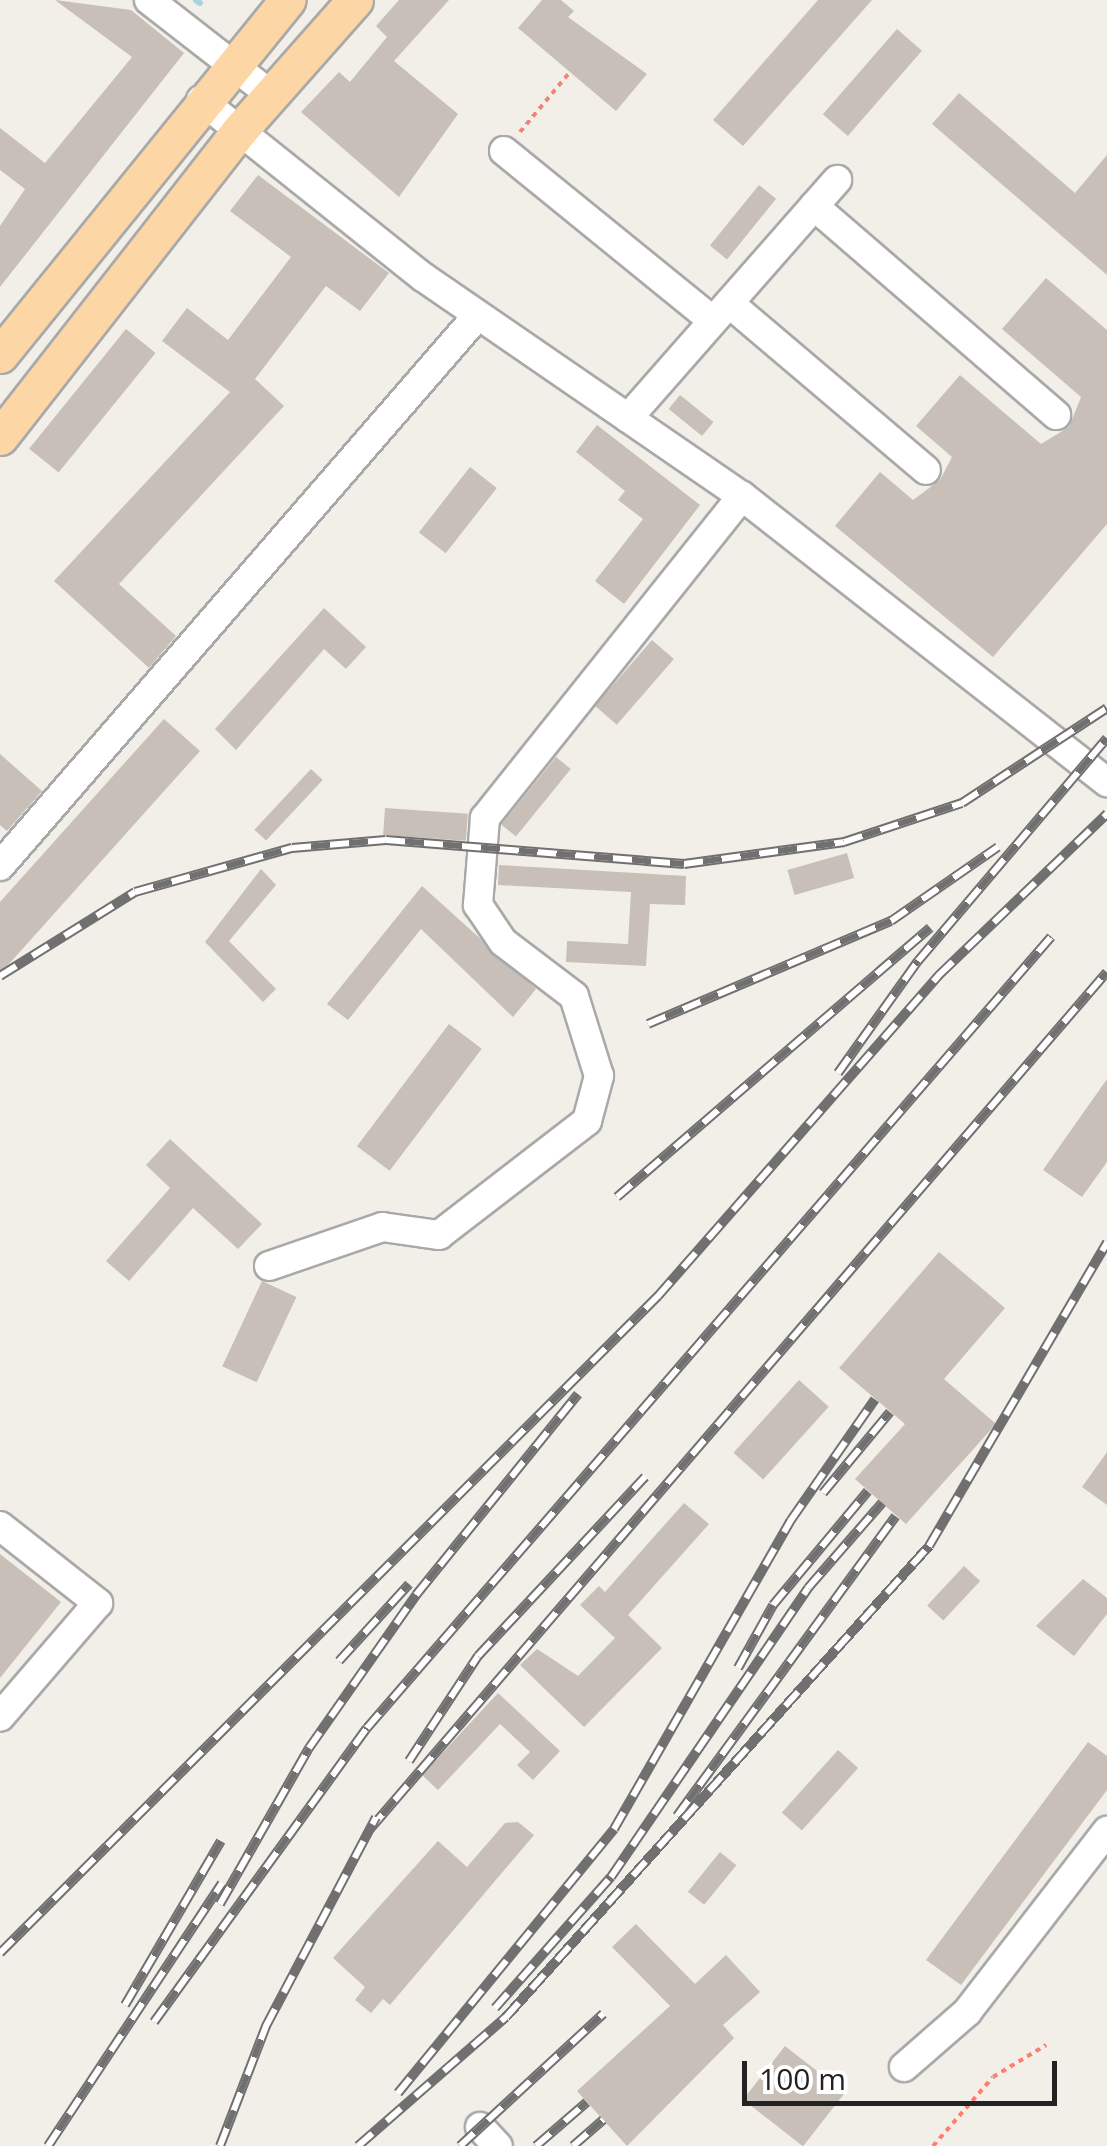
<!DOCTYPE html>
<html>
<head>
<meta charset="utf-8">
<style>
  body { margin:0 }
  #map { position:relative; width:1107px; height:2146px; overflow:hidden; background:#f2efe9; font-family:"Open Sans",sans-serif }
  div>[style] { position:absolute }
  .stream>* { height:6px; margin:-3px; padding:0 3px; transform-origin:3px; border-radius:3px; background:#aad3df }
  .building>* { inset:0; background:#c7bfb8; transform-origin:0 0 }
  .path>* { height:4px; margin-top:-2px; transform-origin:0; background:repeating-linear-gradient(90deg,#fa8072 0 5px,transparent 0 10px) }
  .roads { filter:drop-shadow(2px 0 #a9a9a9) drop-shadow(-2px 0 #a9a9a9) drop-shadow(0 2px #a9a9a9) drop-shadow(0 -2px #a9a9a9) }
  .minor>* { height:28px; margin:-14px; padding:0 14px; transform-origin:14px; border-radius:14px; background:#fff }
  .major>* { height:35px; margin:-17.5px; padding:0 17.5px; transform-origin:17.5px; border-radius:17.5px; background:#fcd6a4 }
  .rail>* { height:10px; margin-top:-5px; transform-origin:0; background:repeating-linear-gradient(90deg,#fff 0 19px,#707070 0 38px); box-sizing:border-box; border-block:2px solid #707070 }
  span { translate:-50% -50%; white-space:nowrap; text-align:center; line-height:1.15; -webkit-text-stroke:8px #fff; paint-order:stroke }
  .scale { position:absolute; left:742px; top:2061px; width:315px; height:45px; box-sizing:border-box; border:5px solid #222; border-top:0; padding-left:12px; font-size:30px; line-height:35px; white-space:nowrap; color:#222; -webkit-text-stroke:8px #fff; paint-order:stroke }
</style>
</head>
<body>
<div id="map">
  <div class="stream">
    <div style="left:196px;top:0;width:5px;rotate:37deg"></div>
  </div>
  <div class="building">
    <div style="clip-path:polygon(55px 0,131px 10px,184px 53px,0 287px,0 226px,25px 189px,0 170px,0 128px,45px 163px,132px 57px)"></div>
    <div style="clip-path:polygon(399px 0,449px 0,394px 61px,458px 114px,399px 197px,301px 112px,339px 72px,350px 82px,387px 37px,376px 26px)"></div>
    <div style="clip-path:polygon(542px 0,561px 0,574px 11px,568px 17px,647px 74px,616px 111px,518px 28px)"></div>
    <div style="clip-path:polygon(818px 0,872px 0,743px 146px,713px 120px)"></div>
    <div style="left:897px;top:29px;width:33px;height:113px;rotate:41deg"></div>
    <div style="clip-path:polygon(959px 93px,1075px 193px,1107px 155px,1107px 275px,932px 124px)"></div>
    <div style="clip-path:polygon(258px 175px,389px 273px,360px 311px,326px 286px,255px 379px,284px 406px,119px 584px,176px 636px,149px 668px,54px 581px,230px 392px,162px 341px,187px 308px,228px 340px,291px 257px,230px 211px)"></div>
    <div style="left:759px;top:185px;width:22px;height:78px;rotate:39deg"></div>
    <div style="clip-path:polygon(1046px 278px,1107px 330px,1107px 524px,993px 657px,835px 526px,880px 472px,913px 500px,940px 480px,952px 457px,916px 426px,960px 375px,1041px 444px,1069px 427px,1081px 397px,1002px 329px)"></div>
    <div style="left:126px;top:329px;width:38px;height:154px;rotate:39deg"></div>
    <div style="left:680px;top:395px;width:43px;height:18px;rotate:39deg"></div>
    <div style="clip-path:polygon(597px 425px,700px 505px,624px 604px,595px 581px,643px 519px,618px 500px,625px 491px,576px 452px)"></div>
    <div style="left:470px;top:467px;width:34px;height:83px;rotate:38deg"></div>
    <div style="clip-path:polygon(324px 608px,366px 647px,346px 669px,324px 649px,236px 750px,215px 729px)"></div>
    <div style="left:652px;top:640px;width:29px;height:87px;rotate:41deg"></div>
    <div style="clip-path:polygon(164px 719px,200px 751px,0 974px,0 902px)"></div>
    <div style="clip-path:polygon(0 754px,42px 791px,7px 831px,0 825px)"></div>
    <div style="left:556px;top:757px;width:19px;height:87px;rotate:39deg"></div>
    <div style="left:311px;top:769px;width:16px;height:83px;rotate:43deg"></div>
    <div style="left:385px;top:808px;width:83px;height:27px;rotate:4deg"></div>
    <div style="left:847px;top:853px;width:26px;height:62px;rotate:74deg"></div>
    <div style="clip-path:polygon(499px 865px,686px 876px,685px 905px,650px 904px,646px 966px,566px 962px,567px 941px,628px 944px,631px 892px,498px 885px)"></div>
    <div style="clip-path:polygon(261px 869px,276px 885px,229px 941px,276px 989px,263px 1002px,205px 942px)"></div>
    <div style="clip-path:polygon(422px 886px,536px 989px,513px 1017px,421px 929px,348px 1020px,327px 1004px)"></div>
    <div style="left:449px;top:1024px;width:41px;height:153px;rotate:37deg"></div>
    <div style="clip-path:polygon(1107px 1079px,1107px 1162px,1082px 1197px,1043px 1170px)"></div>
    <div style="clip-path:polygon(170px 1139px,262px 1224px,238px 1249px,193px 1208px,129px 1281px,106px 1261px,170px 1188px,146px 1165px)"></div>
    <div style="clip-path:polygon(939px 1252px,1005px 1308px,944px 1379px,996px 1424px,906px 1524px,855px 1479px,905px 1424px,839px 1368px)"></div>
    <div style="left:262px;top:1281px;width:38px;height:94px;rotate:25deg"></div>
    <div style="left:799px;top:1380px;width:40px;height:98px;rotate:42deg"></div>
    <div style="clip-path:polygon(1107px 1452px,1107px 1505px,1082px 1487px)"></div>
    <div style="clip-path:polygon(684px 1503px,709px 1524px,628px 1615px,662px 1648px,584px 1727px,520px 1665px,537px 1649px,578px 1676px,615px 1638px,580px 1605px,599px 1586px,605px 1592px)"></div>
    <div style="clip-path:polygon(0 1554px,61px 1602px,0 1678px)"></div>
    <div style="left:964px;top:1566px;width:22px;height:54px;rotate:43deg"></div>
    <div style="clip-path:polygon(1083px 1579px,1107px 1598px,1107px 1614px,1074px 1656px,1036px 1626px)"></div>
    <div style="clip-path:polygon(498px 1693px,560px 1751px,533px 1780px,517px 1765px,530px 1752px,500px 1724px,438px 1790px,422px 1775px)"></div>
    <div style="clip-path:polygon(1088px 1742px,1107px 1756px,1107px 1790px,961px 1985px,926px 1960px)"></div>
    <div style="left:838px;top:1750px;width:27px;height:84px;rotate:42deg"></div>
    <div style="clip-path:polygon(518px 1822px,534px 1835px,390px 2005px,383px 1999px,371px 2013px,355px 2000px,365px 1987px,333px 1958px,438px 1841px,467px 1867px,505px 1823px)"></div>
    <div style="left:720px;top:1852px;width:21px;height:51px;rotate:39deg"></div>
    <div style="clip-path:polygon(636px 1924px,695px 1984px,726px 1955px,760px 1992px,723px 2025px,734px 2038px,627px 2146px,577px 2091px,670px 2006px,612px 1947px)"></div>
    <div style="left:785px;top:2046px;width:76px;height:68px;rotate:38deg"></div>
  </div>
  <div class="path">
    <div style="left:520px;top:132px;width:78px;rotate:-50.2deg"></div>
    <div style="left:933px;top:2146px;width:91px;rotate:-49deg"></div>
    <div style="left:993px;top:2077px;width:62px;rotate:-31.1deg"></div>
  </div>
  <div class="roads">
    <div class="minor">
      <div style="left:149px;top:0;width:155px;rotate:37.9deg"></div>
      <div style="left:201px;top:100px;width:284px;rotate:38.6deg"></div>
      <div style="left:423px;top:277px;width:387px;rotate:34.5deg"></div>
      <div style="left:742px;top:496px;width:464px;rotate:38.1deg"></div>
      <div style="left:504px;top:151px;width:269px;rotate:39.1deg"></div>
      <div style="left:814px;top:206px;width:320px;rotate:40.8deg"></div>
      <div style="left:729px;top:303px;width:258px;rotate:40.3deg"></div>
      <div style="left:628px;top:418px;width:317px;rotate:-48.7deg"></div>
      <div style="left:0;top:866px;width:729px;rotate:-49.06deg"></div>
      <div style="left:269px;top:1266px;width:120px;rotate:-19deg"></div>
      <div style="left:382px;top:1227px;width:58px;rotate:8deg"></div>
      <div style="left:439px;top:1235px;width:187px;rotate:-37.6deg"></div>
      <div style="left:587px;top:1121px;width:47px;rotate:-75.1deg"></div>
      <div style="left:599px;top:1076px;width:84px;rotate:-107.4deg"></div>
      <div style="left:574px;top:996px;width:89px;rotate:-142.7deg"></div>
      <div style="left:503px;top:942px;width:45px;rotate:-124deg"></div>
      <div style="left:478px;top:905px;width:87px;rotate:-85.4deg"></div>
      <div style="left:485px;top:818px;width:412px;rotate:-51.4deg"></div>
      <div style="left:0;top:1526px;width:125px;rotate:38.2deg"></div>
      <div style="left:98px;top:1603px;width:150px;rotate:130.7deg"></div>
      <div style="left:904px;top:2067px;width:84px;rotate:-41.1deg"></div>
      <div style="left:967px;top:2012px;width:229px;rotate:-52.3deg"></div>
      <div style="left:480px;top:2127px;width:26px;rotate:47deg"></div>
    </div>
    <div class="major">
      <div style="left:0;top:355px;width:457px;rotate:-51deg"></div>
      <div style="left:0;top:437px;width:388px;rotate:-52deg"></div>
      <div style="left:239px;top:131px;width:175px;rotate:-48.5deg"></div>
    </div>
  </div>
  <div class="rail">
    <div style="left:0;top:976px;width:159px;rotate:-31.9deg"></div>
    <div style="left:135px;top:892px;width:163px;rotate:-15.7deg"></div>
    <div style="left:292px;top:848px;width:94px;rotate:-4.9deg"></div>
    <div style="left:386px;top:840px;width:299px;rotate:4.6deg"></div>
    <div style="left:684px;top:864px;width:162px;rotate:-7.8deg"></div>
    <div style="left:844px;top:842px;width:124px;rotate:-18.3deg"></div>
    <div style="left:962px;top:803px;width:173px;rotate:-33.2deg"></div>
    <div style="left:648px;top:1024px;width:264px;rotate:-23deg"></div>
    <div style="left:891px;top:921px;width:130px;rotate:-34.7deg"></div>
    <div style="left:838px;top:1073px;width:138px;rotate:-54.5deg"></div>
    <div style="left:918px;top:961px;width:292px;rotate:-49.7deg"></div>
    <div style="left:617px;top:1197px;width:413px;rotate:-40.7deg"></div>
    <div style="left:823px;top:1493px;width:105px;rotate:-50.4deg"></div>
    <div style="left:339px;top:1661px;width:104px;rotate:-47.7deg"></div>
    <div style="left:738px;top:1668px;width:72px;rotate:-60.9deg"></div>
    <div style="left:773px;top:1605px;width:148px;rotate:-50.2deg"></div>
    <div style="left:409px;top:1761px;width:126px;rotate:-56.7deg"></div>
    <div style="left:478px;top:1656px;width:245px;rotate:-47deg"></div>
    <div style="left:677px;top:1816px;width:371px;rotate:-53.9deg"></div>
    <div style="left:370px;top:1829px;width:1130px;rotate:-49.31deg"></div>
    <div style="left:220px;top:1904px;width:180px;rotate:-60.3deg"></div>
    <div style="left:309px;top:1748px;width:187px;rotate:-55deg"></div>
    <div style="left:416px;top:1595px;width:258px;rotate:-51.1deg"></div>
    <div style="left:0;top:1953px;width:930px;rotate:-44.96deg"></div>
    <div style="left:658px;top:1296px;width:427px;rotate:-48.8deg"></div>
    <div style="left:939px;top:975px;width:233px;rotate:-43.8deg"></div>
    <div style="left:125px;top:2005px;width:190px;rotate:-59.7deg"></div>
    <div style="left:495px;top:2008px;width:175px;rotate:-48.5deg"></div>
    <div style="left:611px;top:1877px;width:350px;rotate:-55.7deg"></div>
    <div style="left:808px;top:1588px;width:113px;rotate:-49deg"></div>
    <div style="left:154px;top:2022px;width:363px;rotate:-54.1deg"></div>
    <div style="left:367px;top:1728px;width:1046px;rotate:-49.15deg"></div>
    <div style="left:398px;top:2093px;width:341px;rotate:-50.7deg"></div>
    <div style="left:614px;top:1829px;width:356px;rotate:-60.2deg"></div>
    <div style="left:791px;top:1520px;width:147px;rotate:-55.2deg"></div>
    <div style="left:48px;top:2146px;width:315px;rotate:-56.5deg"></div>
    <div style="left:220px;top:2146px;width:129px;rotate:-69deg"></div>
    <div style="left:266px;top:2026px;width:236px;rotate:-62.2deg"></div>
    <div style="left:358px;top:2146px;width:196px;rotate:-41.1deg"></div>
    <div style="left:506px;top:2017px;width:633px;rotate:-48.07deg"></div>
    <div style="left:929px;top:1546px;width:352px;rotate:-59.6deg"></div>
    <div style="left:460px;top:2146px;width:195px;rotate:-42.7deg"></div>
    <div style="left:536px;top:2146px;width:67px;rotate:-40.8deg"></div>
    <div style="left:573px;top:2146px;width:40px;rotate:-41deg"></div>
  </div>
  <div class="scale">100 m</div>
</div>
</body>
</html>
